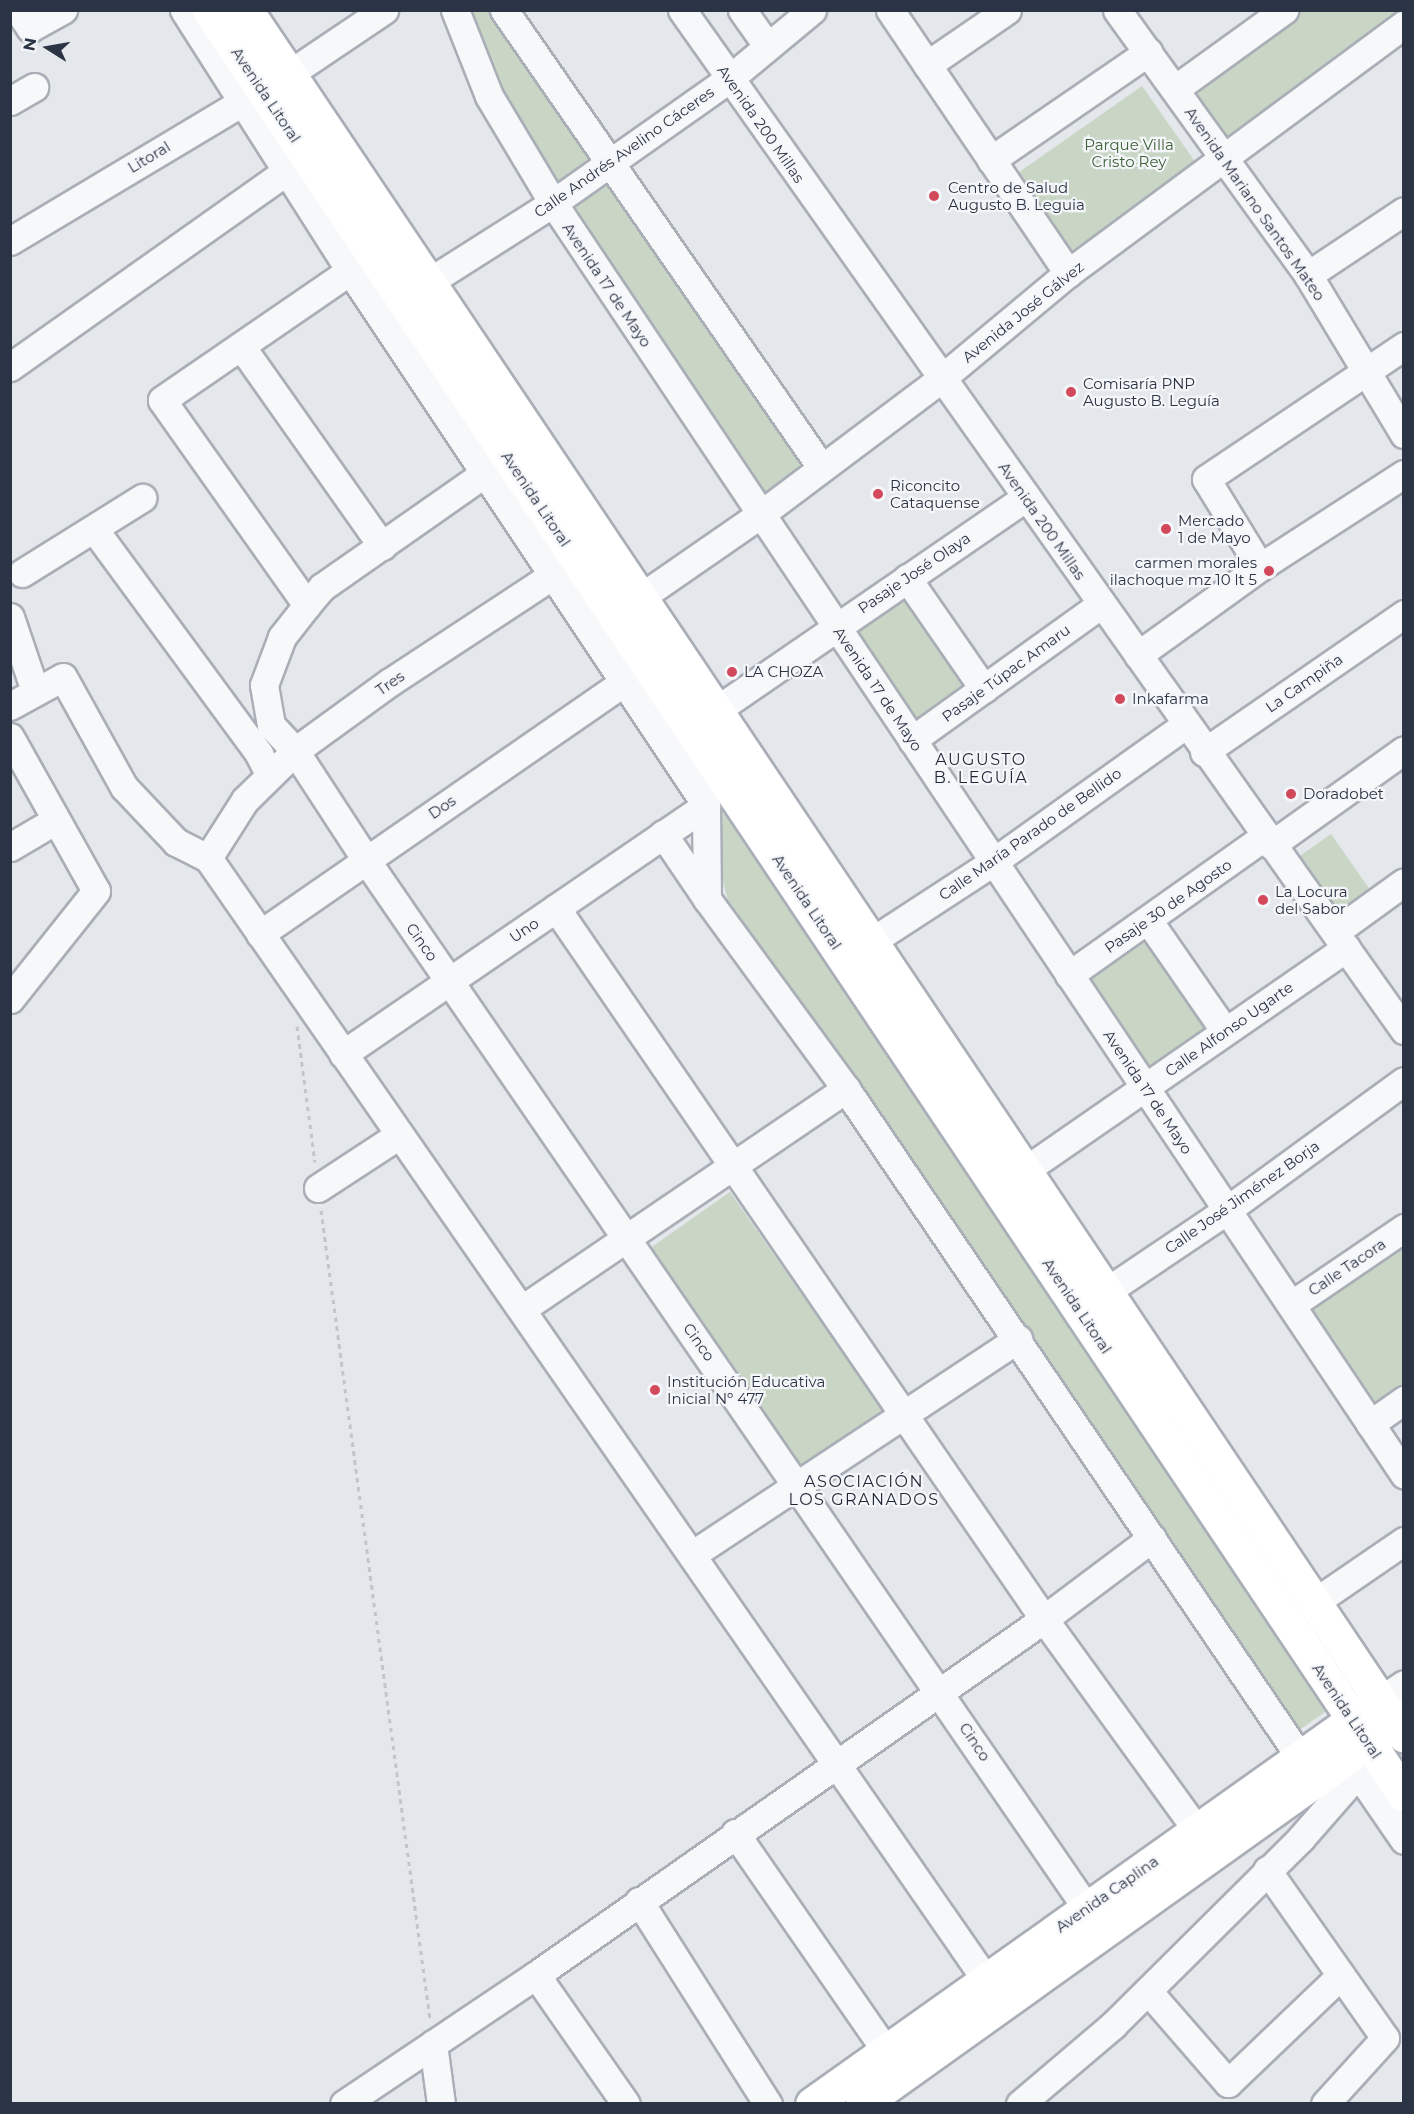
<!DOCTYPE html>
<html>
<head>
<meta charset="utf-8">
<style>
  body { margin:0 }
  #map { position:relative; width:1414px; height:2114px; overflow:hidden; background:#e4e7ec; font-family:Montserrat,sans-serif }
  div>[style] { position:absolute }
  .green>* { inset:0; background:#c9d6c5; transform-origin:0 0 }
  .path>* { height:3px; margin-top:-1.5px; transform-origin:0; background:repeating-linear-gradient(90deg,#c2c5cb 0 4.5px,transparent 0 9px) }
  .roads { filter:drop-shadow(2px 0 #a9aeb7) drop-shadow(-2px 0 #a9aeb7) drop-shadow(0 2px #a9aeb7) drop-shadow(0 -2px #a9aeb7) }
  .minor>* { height:27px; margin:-13.5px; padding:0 13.5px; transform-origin:13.5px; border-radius:13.5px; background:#f7f8fa }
  .major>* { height:33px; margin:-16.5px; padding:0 16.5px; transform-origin:16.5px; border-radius:16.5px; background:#fff }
  .dots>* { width:16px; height:16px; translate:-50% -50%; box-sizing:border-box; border:3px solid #f4f6f9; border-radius:50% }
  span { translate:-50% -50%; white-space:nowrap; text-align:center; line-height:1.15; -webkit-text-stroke:4.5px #f4f6f9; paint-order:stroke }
  .street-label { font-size:15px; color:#2b3445 }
  .park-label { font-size:15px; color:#3f6138 }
  .poi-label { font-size:15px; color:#2b3445 }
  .left { translate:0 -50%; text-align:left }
  .right { translate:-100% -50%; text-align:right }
  .neighbourhood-label { font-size:16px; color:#1d2536; letter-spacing:1.5px }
  .frame { position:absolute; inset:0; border:12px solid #2b3445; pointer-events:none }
  .north { position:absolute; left:18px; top:18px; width:60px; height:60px; -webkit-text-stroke:4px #f4f6f9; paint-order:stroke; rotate:281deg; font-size:16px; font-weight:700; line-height:24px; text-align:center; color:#2b3445 }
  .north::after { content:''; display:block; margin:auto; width:21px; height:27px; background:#2b3445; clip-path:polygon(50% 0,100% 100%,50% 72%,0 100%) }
</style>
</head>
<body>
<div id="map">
  <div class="green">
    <div style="clip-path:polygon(467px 11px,494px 11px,599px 158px,560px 185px,553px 185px,504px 111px)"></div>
    <div style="clip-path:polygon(1298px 11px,1403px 11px,1226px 141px,1190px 90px)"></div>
    <div style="left:1142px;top:86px;width:95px;height:152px;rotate:55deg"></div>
    <div style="left:612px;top:181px;width:345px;height:56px;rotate:56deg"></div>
    <div style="left:904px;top:593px;width:117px;height:69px;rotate:56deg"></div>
    <div style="clip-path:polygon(729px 807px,1332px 1707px,1298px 1731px,731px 912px,723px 882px,722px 811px)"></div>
    <div style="left:1331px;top:834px;width:78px;height:43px;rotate:55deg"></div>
    <div style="left:1146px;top:933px;width:115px;height:74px;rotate:57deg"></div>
    <div style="left:730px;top:1192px;width:272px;height:101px;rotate:55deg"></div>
    <div style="clip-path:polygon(1397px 1243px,1404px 1252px,1403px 1388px,1374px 1408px,1305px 1308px)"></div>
  </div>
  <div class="path">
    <div style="left:297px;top:1026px;width:137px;rotate:82.5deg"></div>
    <div style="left:321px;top:1210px;width:816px;rotate:82.33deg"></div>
  </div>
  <div class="roads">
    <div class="minor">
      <div style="left:18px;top:10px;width:22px;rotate:56deg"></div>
      <div style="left:30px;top:28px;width:38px;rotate:-29deg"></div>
      <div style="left:184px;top:10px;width:309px;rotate:57.5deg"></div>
      <div style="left:350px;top:271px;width:642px;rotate:56.31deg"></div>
      <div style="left:706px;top:805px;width:94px;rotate:89.4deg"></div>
      <div style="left:707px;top:899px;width:235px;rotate:53.8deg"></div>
      <div style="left:846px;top:1089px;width:808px;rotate:55.8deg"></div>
      <div style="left:455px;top:10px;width:92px;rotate:68.4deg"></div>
      <div style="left:489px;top:96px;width:125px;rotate:59.1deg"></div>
      <div style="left:553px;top:203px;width:1530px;rotate:56.2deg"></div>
      <div style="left:504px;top:10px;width:556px;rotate:55.25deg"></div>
      <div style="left:682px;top:10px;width:1250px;rotate:54.71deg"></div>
      <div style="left:742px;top:10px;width:42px;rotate:54.8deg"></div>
      <div style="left:890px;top:10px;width:318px;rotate:55.9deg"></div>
      <div style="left:1117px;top:10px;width:327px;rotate:54.2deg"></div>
      <div style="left:1308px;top:275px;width:186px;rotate:58.9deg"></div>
      <div style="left:927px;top:65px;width:97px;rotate:-34.5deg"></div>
      <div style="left:1175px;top:89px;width:135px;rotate:-35.9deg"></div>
      <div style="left:10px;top:101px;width:28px;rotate:-30deg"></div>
      <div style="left:991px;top:160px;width:191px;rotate:-34.5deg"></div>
      <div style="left:10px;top:241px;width:325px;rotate:-30.9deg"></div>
      <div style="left:289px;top:74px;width:115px;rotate:-34deg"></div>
      <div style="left:1308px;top:275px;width:115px;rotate:-33.7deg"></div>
      <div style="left:427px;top:283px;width:149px;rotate:-32.4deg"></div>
      <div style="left:553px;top:203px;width:215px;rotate:-35.2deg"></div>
      <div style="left:729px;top:79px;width:108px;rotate:-39.7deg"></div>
      <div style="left:241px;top:346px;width:245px;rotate:54.8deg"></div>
      <div style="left:10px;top:367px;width:339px;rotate:-35.3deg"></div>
      <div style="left:485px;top:473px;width:199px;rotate:145deg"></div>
      <div style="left:322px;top:587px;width:23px;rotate:130deg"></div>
      <div style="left:307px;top:605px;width:41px;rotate:128deg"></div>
      <div style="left:282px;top:637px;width:51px;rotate:110.6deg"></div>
      <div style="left:264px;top:685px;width:41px;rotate:80.1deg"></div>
      <div style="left:271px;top:725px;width:35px;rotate:47deg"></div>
      <div style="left:295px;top:751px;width:130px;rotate:56.9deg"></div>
      <div style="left:366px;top:860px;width:1294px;rotate:55.49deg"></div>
      <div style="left:94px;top:529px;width:279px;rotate:53.7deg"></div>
      <div style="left:259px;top:754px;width:22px;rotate:63deg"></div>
      <div style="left:1260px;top:567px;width:103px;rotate:-121.5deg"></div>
      <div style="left:1206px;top:479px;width:239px;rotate:-33.9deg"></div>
      <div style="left:22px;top:573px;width:142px;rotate:-32deg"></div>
      <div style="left:907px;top:578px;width:135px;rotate:55.3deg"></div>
      <div style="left:641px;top:597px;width:146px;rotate:-34.7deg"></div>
      <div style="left:761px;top:514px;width:226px;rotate:-36.9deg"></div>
      <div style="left:942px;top:378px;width:164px;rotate:-39.8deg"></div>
      <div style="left:1068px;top:273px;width:418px;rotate:-36.5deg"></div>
      <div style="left:307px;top:605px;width:251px;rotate:-125.3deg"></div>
      <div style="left:162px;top:400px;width:228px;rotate:-34.5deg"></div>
      <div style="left:10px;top:617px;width:78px;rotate:71.3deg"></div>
      <div style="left:1138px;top:655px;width:150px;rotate:-35.8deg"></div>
      <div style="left:1260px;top:567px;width:171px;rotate:-32.9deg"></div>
      <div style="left:10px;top:706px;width:60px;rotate:-28.7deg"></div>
      <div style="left:63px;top:677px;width:126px;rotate:61deg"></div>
      <div style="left:124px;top:787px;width:76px;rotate:46.6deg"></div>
      <div style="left:176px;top:842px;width:36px;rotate:27deg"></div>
      <div style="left:208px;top:858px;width:1365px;rotate:55.26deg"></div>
      <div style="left:715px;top:711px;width:378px;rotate:-34.5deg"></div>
      <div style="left:10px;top:737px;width:176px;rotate:60.8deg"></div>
      <div style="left:96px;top:891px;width:138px;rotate:128.5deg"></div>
      <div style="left:912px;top:740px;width:231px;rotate:-35.7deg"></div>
      <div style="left:1204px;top:752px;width:243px;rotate:-34.6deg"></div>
      <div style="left:663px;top:834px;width:78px;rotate:55.9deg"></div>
      <div style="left:1271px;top:845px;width:163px;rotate:-35.5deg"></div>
      <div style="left:10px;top:847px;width:53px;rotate:-30.4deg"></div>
      <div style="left:208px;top:858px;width:69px;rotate:-57.5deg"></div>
      <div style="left:245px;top:800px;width:70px;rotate:-44.4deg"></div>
      <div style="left:295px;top:751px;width:117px;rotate:-36deg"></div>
      <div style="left:390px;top:682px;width:213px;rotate:-33.3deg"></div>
      <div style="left:556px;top:908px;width:862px;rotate:55.54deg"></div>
      <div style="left:1044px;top:1619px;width:261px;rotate:54.1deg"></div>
      <div style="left:1148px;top:920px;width:135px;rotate:55.3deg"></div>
      <div style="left:1335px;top:932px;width:85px;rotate:-35.9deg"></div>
      <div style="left:260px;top:934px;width:443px;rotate:-34.7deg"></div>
      <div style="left:872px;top:941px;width:145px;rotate:-33.1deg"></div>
      <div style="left:993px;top:862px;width:236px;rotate:-35.5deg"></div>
      <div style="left:1069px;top:975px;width:240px;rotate:-35.3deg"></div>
      <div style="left:343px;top:1054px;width:440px;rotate:-34.4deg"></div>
      <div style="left:1024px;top:1171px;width:392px;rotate:-34.7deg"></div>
      <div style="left:318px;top:1188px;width:97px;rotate:-33.2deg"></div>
      <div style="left:1087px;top:1298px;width:18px;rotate:-16deg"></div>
      <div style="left:1104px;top:1293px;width:148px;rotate:-34deg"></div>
      <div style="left:1227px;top:1210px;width:219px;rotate:-36.1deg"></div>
      <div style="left:1291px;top:1305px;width:137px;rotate:-34.3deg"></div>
      <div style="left:522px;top:1309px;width:392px;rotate:-34.2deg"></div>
      <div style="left:1370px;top:1424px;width:42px;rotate:-35.2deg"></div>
      <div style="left:693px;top:1554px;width:390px;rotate:-33.5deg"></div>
      <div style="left:1312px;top:1604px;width:112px;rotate:-34.4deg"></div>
      <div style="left:1379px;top:1701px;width:30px;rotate:-34deg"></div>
      <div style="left:1358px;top:1773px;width:81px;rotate:55.5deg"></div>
      <div style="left:735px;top:1833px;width:265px;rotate:55.3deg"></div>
      <div style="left:1267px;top:1870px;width:205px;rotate:54.9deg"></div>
      <div style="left:1385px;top:2038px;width:89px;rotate:132.3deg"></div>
      <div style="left:639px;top:1901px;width:241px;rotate:57.6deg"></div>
      <div style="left:536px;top:1975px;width:157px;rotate:55.1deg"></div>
      <div style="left:1148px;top:1991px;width:122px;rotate:49deg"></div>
      <div style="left:1228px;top:2083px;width:156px;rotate:-43.7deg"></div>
      <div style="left:433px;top:2044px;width:61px;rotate:82.4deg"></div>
      <div style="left:344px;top:2104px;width:231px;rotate:-33.9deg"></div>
      <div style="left:536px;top:1975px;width:620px;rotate:-35.02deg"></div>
      <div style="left:1044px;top:1619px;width:135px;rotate:-36.9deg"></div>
      <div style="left:1020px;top:2104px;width:122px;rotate:-40.3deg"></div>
      <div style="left:1113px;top:2025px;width:265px;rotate:-44.8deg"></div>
      <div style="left:1301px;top:1838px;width:86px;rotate:-48.8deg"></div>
      <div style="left:1358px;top:1773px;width:32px;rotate:-72deg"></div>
    </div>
    <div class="major">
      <div style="left:209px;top:10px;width:2148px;rotate:56.2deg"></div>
      <div style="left:246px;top:10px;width:2078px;rotate:56.14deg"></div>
      <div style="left:812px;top:2104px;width:686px;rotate:-35.38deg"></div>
      <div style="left:862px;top:2104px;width:645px;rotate:-35.54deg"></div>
    </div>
  </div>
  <div class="dots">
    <div style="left:934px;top:196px;background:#d1495b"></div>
    <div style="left:1071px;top:392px;background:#d1495b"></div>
    <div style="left:878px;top:494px;background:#d1495b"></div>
    <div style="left:1166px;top:529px;background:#d1495b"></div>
    <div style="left:1269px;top:571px;background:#d1495b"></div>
    <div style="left:732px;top:672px;background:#d1495b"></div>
    <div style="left:1120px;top:699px;background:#d1495b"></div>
    <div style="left:1291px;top:794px;background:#d1495b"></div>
    <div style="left:1263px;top:900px;background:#d1495b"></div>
    <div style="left:655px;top:1390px;background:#d1495b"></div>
  </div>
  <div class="street-label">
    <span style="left:266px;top:95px;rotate:56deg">Avenida Litoral</span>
    <span style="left:761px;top:124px;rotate:55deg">Avenida 200 Millas</span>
    <span style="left:624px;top:152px;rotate:-35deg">Calle Andrés Avelino Cáceres</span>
    <span style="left:149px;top:157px;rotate:-31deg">Litoral</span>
    <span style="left:1255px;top:204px;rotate:55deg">Avenida Mariano Santos Mateo</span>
    <span style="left:607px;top:285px;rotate:56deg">Avenida 17 de Mayo</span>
    <span style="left:1023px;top:312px;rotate:-39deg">Avenida José Gálvez</span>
    <span style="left:536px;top:499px;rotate:56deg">Avenida Litoral</span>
    <span style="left:1042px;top:521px;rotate:55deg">Avenida 200 Millas</span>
    <span style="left:914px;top:573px;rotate:-34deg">Pasaje José Olaya</span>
    <span style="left:1006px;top:673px;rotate:-36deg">Pasaje Túpac Amaru</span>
    <span style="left:390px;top:683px;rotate:-35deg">Tres</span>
    <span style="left:1304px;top:683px;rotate:-35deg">La Campiña</span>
    <span style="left:878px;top:689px;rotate:56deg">Avenida 17 de Mayo</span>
    <span style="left:442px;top:807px;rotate:-35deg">Dos</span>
    <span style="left:1030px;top:834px;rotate:-35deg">Calle María Parado de Bellido</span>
    <span style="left:807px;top:902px;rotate:56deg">Avenida Litoral</span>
    <span style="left:1168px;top:906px;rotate:-35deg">Pasaje 30 de Agosto</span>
    <span style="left:524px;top:930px;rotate:-34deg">Uno</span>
    <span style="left:422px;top:942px;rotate:55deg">Cinco</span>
    <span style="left:1229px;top:1029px;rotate:-35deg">Calle Alfonso Ugarte</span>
    <span style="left:1148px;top:1092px;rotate:56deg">Avenida 17 de Mayo</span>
    <span style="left:1242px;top:1197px;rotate:-35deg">Calle José Jiménez Borja</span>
    <span style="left:1347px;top:1267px;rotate:-34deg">Calle Tacora</span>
    <span style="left:1077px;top:1306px;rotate:56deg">Avenida Litoral</span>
    <span style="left:699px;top:1342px;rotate:55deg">Cinco</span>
    <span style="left:1347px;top:1711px;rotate:56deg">Avenida Litoral</span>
    <span style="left:975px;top:1742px;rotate:56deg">Cinco</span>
    <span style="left:1107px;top:1894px;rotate:-35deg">Avenida Caplina</span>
  </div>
  <div class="park-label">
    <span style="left:1129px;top:153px">Parque Villa<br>Cristo Rey</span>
  </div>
  <div class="poi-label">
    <span class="left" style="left:948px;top:196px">Centro de Salud<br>Augusto B. Leguia</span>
    <span class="left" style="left:1083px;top:392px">Comisaría PNP<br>Augusto B. Leguía</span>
    <span class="left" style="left:890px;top:494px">Riconcito<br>Cataquense</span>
    <span class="left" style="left:1178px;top:529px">Mercado<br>1 de Mayo</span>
    <span class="right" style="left:1257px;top:571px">carmen morales<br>ilachoque mz 10 lt 5</span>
    <span class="left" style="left:744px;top:672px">LA CHOZA</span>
    <span class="left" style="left:1132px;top:699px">Inkafarma</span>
    <span class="left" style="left:1303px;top:794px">Doradobet</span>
    <span class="left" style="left:1275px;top:900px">La Locura<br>del Sabor</span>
    <span class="left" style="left:667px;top:1390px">Institución Educativa<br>Inicial Nº 477</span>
  </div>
  <div class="neighbourhood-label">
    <span style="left:981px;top:769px">AUGUSTO<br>B. LEGUÍA</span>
    <span style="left:864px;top:1491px">ASOCIACIÓN<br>LOS GRANADOS</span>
  </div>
  <div class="frame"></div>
  <div class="north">N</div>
</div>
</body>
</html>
